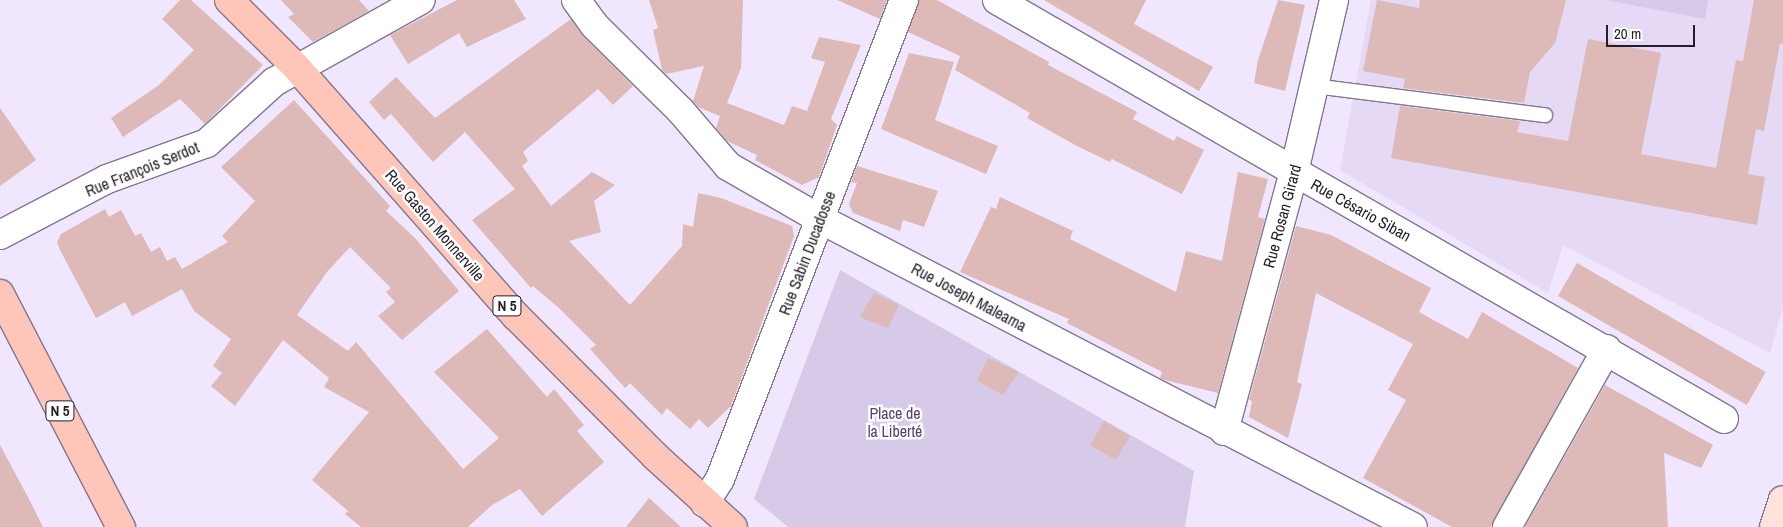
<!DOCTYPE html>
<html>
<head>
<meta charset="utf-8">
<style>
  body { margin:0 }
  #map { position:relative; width:1783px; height:527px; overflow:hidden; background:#f0e6fe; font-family:"Archivo Narrow",sans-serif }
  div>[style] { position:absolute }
  .built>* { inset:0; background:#e5d9f6 }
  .green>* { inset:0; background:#d7cae9 }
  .building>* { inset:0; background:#ddb9b8; transform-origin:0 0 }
  .roads { filter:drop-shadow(1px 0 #827691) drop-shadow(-1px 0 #827691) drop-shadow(0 1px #827691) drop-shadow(0 -1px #827691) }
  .lane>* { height:14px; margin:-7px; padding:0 7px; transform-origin:7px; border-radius:7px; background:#fff }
  .street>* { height:28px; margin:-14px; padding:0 14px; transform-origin:14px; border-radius:14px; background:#fff }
  .secondary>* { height:28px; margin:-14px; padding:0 14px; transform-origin:14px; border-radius:14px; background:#fee2dc }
  .primary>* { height:28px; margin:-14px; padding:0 14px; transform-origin:14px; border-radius:14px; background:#fec6b9 }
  span { translate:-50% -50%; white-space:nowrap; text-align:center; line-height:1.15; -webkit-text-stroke:5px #fff; paint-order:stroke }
  .shield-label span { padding:1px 4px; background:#fff; border:1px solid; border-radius:4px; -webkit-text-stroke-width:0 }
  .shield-label { font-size:15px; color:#231e29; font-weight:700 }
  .street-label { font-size:16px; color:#231e29 }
  .park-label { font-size:16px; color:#56416e }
  .scale { position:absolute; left:1606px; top:25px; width:89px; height:22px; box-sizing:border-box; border:2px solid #231e29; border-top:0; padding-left:6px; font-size:15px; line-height:18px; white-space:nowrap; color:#231e29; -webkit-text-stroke:4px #fff; paint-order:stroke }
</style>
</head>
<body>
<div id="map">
  <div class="built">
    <div style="clip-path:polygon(1371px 0,1783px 0,1783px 307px,1770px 353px,1563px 245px,1548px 293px,1340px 170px)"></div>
  </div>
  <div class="green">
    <div style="clip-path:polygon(1606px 0,1708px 0,1705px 19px)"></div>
    <div style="clip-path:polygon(840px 270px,1194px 471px,1185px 527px,788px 527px,754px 499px)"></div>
  </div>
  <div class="building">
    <div style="clip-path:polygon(180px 0,191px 0,263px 65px,205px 124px,180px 99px,123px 137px,111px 118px,159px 85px,194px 50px,162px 19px)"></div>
    <div style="clip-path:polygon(281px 0,359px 0,369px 11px,313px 42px,288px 17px,294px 14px)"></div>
    <div style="clip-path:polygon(457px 0,514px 0,526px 19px,467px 47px,459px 33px,408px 64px,390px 35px)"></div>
    <div style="clip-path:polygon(649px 0,743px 0,741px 68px,727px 103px,784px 125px,792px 106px,807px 111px,825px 62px,811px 58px,819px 37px,861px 45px,831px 119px,837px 125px,819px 177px,802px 185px,755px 160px,757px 155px,727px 141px,716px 128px,720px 116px,698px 107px,693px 101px,704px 66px,666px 74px,662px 70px,653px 30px,658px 28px)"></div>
    <div style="clip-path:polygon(837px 0,887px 0,880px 19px)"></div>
    <div style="clip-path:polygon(919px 0,937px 0,1049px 62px,1048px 65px,1137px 112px,1133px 119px,1174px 141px,1177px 136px,1204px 150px,1182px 194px,1112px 159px,1110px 162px,1077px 146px,1027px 118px,1030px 113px,955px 70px,960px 56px,908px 32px)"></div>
    <div style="clip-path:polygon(1044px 0,1146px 0,1134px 24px,1213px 67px,1199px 91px)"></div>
    <div style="clip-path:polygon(1278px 0,1305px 5px,1285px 91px,1254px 83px,1258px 60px)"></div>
    <div style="clip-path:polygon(1377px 0,1419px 8px,1420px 0,1566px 0,1555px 43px,1530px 72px,1524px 103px,1403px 88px,1405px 79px,1363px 71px)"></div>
    <div style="clip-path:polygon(1754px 0,1783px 0,1783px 44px,1780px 43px,1764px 131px,1756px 129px,1748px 174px,1765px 177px,1757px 225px,1391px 158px,1400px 106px,1520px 121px,1517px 132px,1568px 141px,1588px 39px,1661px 53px,1641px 154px,1716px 168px,1736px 60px,1743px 61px)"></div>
    <div style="clip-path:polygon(571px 19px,583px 36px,633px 86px,613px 105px,598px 89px,523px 152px,528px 161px,522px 166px,551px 206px,592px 172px,615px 185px,594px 201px,601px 232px,569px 241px,630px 305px,682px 246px,683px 224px,693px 227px,698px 193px,721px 198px,792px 226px,794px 236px,731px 406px,708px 428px,699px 419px,690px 429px,667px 408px,662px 415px,630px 383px,625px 388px,590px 349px,596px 345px,559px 308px,533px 286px,531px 288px,472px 220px,515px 189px,465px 132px,433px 162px,391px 114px,384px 120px,369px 102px,396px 77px,435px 118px)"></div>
    <div style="clip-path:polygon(909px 53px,954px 62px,935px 120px,998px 146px,986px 174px,881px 129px)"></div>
    <div style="clip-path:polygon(294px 100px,390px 206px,386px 211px,415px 238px,459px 291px,402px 340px,378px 316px,395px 302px,386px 292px,391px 288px,350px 247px,327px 272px,297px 315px,348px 351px,356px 342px,463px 469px,499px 438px,434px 372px,487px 329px,547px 397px,554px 389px,584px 425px,577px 431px,604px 462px,542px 516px,520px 489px,492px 505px,468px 527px,361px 527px,345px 514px,348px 511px,312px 480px,369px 412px,324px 387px,329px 378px,283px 340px,235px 406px,211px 386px,222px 373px,213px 366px,231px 339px,194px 311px,182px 289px,132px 316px,125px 302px,96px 318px,60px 250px,57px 242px,61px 234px,105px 209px,109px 217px,121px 210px,135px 236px,141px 233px,151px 252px,160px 247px,167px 261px,175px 257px,182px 269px,228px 242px,222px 236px,255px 201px,221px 167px)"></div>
    <div style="clip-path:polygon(0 108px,36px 160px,0 186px)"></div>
    <div style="clip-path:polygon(857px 166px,938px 191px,924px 227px,903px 220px,900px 231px,853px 213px,849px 204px,857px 183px,851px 182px)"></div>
    <div style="clip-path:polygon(1238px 172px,1268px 179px,1258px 217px,1265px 219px,1218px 393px,1165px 380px,1160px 378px,1162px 372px,1067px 323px,1069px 319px,960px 272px,991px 207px,996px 209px,1000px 197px,1073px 231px,1070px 239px,1176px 292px,1186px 251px,1222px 261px)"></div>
    <div style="clip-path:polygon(1296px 226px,1331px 235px,1431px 288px,1419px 312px,1468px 339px,1482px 312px,1578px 368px,1491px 527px,1452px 527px,1363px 478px,1406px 400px,1388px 390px,1413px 344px,1316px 293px,1297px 382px,1302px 384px,1288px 438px,1249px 417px,1252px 401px,1249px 400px)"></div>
    <div style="left:1577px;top:263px;width:218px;height:38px;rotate:30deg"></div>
    <div style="clip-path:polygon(874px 293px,899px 305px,888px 328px,860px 317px)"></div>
    <div style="clip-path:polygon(988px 358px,1019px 372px,1003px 395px,977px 381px)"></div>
    <div style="clip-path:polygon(1605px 385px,1713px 445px,1701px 468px,1664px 453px,1668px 527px,1525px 527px)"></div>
    <div style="left:1104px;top:421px;width:30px;height:28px;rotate:30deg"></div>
    <div style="clip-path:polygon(0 445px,30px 501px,43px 527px,0 527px)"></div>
    <div style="clip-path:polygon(649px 498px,681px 527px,626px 527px)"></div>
  </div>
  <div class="roads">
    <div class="lane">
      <div style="left:1314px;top:86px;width:233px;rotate:7.2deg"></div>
    </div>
    <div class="street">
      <div style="left:576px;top:0;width:31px;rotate:54deg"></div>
      <div style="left:594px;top:25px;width:121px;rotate:44.7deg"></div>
      <div style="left:680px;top:110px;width:74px;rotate:49.4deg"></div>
      <div style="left:728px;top:166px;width:106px;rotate:29.9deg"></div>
      <div style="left:820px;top:219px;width:668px;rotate:27.45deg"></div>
      <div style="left:997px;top:0;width:839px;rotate:29.96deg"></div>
      <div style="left:0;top:235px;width:121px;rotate:-27.6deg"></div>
      <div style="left:107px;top:179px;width:106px;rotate:-19.8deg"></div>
      <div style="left:207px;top:143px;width:91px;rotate:-42.3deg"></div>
      <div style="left:274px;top:82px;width:168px;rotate:-29.2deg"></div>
      <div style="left:1224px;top:431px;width:268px;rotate:-74.9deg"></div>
      <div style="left:1294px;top:172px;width:177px;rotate:-76.9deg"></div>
      <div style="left:705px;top:503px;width:28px;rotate:-58deg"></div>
      <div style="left:720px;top:479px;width:513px;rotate:-68.99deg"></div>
      <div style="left:1507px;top:527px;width:204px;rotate:-60.7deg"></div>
    </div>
    <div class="secondary">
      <div style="left:1774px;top:527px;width:28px;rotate:-72deg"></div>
    </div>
    <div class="primary">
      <div style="left:229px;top:0;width:96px;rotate:45deg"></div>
      <div style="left:297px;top:68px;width:331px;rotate:48.6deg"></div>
      <div style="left:516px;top:316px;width:197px;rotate:45.2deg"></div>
      <div style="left:655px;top:456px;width:105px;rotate:42.3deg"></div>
      <div style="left:0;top:294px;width:263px;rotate:62.6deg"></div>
    </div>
  </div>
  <div class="shield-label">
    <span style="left:507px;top:306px">N 5</span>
    <span style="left:60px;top:411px">N 5</span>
  </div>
  <div class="street-label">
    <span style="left:142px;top:169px;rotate:-22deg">Rue François Serdot</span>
    <span style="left:1361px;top:210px;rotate:29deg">Rue Césario Siban</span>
    <span style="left:1282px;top:216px;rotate:-75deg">Rue Rosan Girard</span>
    <span style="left:435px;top:225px;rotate:49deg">Rue Gaston Monnerville</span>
    <span style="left:807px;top:253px;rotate:-69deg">Rue Sabin Ducadosse</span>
    <span style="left:969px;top:297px;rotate:28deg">Rue Joseph Maleama</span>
  </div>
  <div class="park-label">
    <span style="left:895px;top:422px">Place de<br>la Liberté</span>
  </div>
  <div class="scale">20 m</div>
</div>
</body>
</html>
